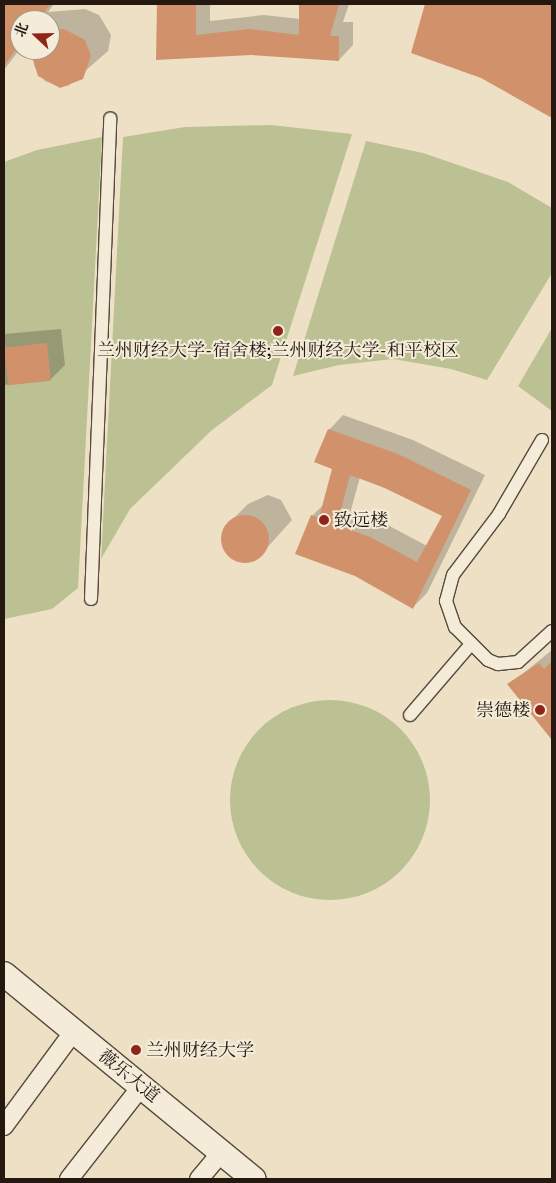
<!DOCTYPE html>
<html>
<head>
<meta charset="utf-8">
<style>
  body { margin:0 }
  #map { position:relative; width:556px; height:1183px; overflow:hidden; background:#eee0c5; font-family:"IM FELL Great Primer","Noto Serif SC",serif }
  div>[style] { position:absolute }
  .green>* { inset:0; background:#bbc192 }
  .round { border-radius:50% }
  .shadow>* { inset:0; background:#0003 }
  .building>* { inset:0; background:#d1926b; transform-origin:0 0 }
  .roads { filter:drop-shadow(1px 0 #574a3e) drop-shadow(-1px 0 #574a3e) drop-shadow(0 1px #574a3e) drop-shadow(0 -1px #574a3e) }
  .pedestrian>* { height:12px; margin:-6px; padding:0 6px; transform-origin:6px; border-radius:6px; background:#f4ebd9 }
  .minor>* { height:18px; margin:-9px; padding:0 9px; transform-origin:9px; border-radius:9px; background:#f4ebd9 }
  .secondary>* { height:24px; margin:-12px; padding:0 12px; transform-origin:12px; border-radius:12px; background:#f4ebd9 }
  .dots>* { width:14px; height:14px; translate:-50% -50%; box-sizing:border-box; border:2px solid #f4ebd9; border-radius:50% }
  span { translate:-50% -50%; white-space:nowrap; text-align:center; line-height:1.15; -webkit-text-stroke:4px #f4ebd9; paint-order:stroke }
  .poi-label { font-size:18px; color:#251811 }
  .left { translate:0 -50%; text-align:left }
  .right { translate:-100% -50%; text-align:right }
  .street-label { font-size:18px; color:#251811 }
  .frame { position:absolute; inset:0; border:5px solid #251811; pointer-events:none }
  .north { position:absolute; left:10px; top:10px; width:50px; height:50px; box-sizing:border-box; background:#f4ebd9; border:1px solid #a19789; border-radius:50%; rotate:291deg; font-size:14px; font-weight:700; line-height:20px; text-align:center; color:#251811 }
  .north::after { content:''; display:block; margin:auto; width:18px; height:22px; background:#8f2418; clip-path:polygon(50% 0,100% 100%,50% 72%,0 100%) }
</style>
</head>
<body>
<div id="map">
  <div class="green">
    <div style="clip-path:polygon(271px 125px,352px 134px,272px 385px,212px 430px,130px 509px,101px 559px,123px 137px,185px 127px)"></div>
    <div style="clip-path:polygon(102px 137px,78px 588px,52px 609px,4px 619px,4px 162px,37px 150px)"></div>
    <div style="clip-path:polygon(366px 141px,423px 153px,508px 182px,552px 208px,552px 273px,487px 380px,451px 369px,393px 359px,339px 365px,293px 376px)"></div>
    <div style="clip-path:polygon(552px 328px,552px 411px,518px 386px)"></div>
    <div class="round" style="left:230px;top:700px;width:200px;height:200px"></div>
  </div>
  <div class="shadow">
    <div style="clip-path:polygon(4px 4px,54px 4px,48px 12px,85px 9px,99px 15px,111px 35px,108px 51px,68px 86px,60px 87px,45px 81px,35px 68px,31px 50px,50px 50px,50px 20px,20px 20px,20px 49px,4px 70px)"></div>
    <div style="clip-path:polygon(158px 4px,210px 4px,210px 21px,264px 15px,300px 19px,299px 4px,349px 4px,343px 22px,353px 22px,353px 45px,339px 60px,251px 53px,158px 59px)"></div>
    <div style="clip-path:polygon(428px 4px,552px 4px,552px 116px,481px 77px,412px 52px)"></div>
    <div style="clip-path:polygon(61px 329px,65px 365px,50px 380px,4px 385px,4px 334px)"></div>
    <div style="clip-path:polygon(evenodd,343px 415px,413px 440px,485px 475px,427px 593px,413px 607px,312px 516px,324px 504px,333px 468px,329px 430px,343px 415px,360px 477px,444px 515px,427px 546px,384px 523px,351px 510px,360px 477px)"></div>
    <div style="clip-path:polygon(268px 495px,281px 500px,292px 520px,257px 559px,244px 562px,230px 557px,222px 538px,228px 524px,248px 504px)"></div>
    <div style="clip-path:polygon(552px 650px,552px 740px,509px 685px)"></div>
  </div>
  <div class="building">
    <div style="clip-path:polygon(4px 4px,51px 4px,38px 20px,20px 20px,20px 44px,4px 66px)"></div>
    <div style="clip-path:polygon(157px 4px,196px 4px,196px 35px,249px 29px,299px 35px,299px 4px,339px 4px,330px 36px,339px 36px,339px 61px,251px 55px,156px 60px)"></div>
    <div style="clip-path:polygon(425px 4px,552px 4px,552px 118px,481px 78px,411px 53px)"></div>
    <div style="clip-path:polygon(64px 29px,85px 40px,91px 56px,83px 79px,60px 88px,38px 76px,30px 50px,50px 50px,50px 30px)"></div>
    <div style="left:47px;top:343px;width:38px;height:43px;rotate:84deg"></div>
    <div style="clip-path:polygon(evenodd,328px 429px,398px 454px,471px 490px,413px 609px,355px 576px,295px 554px,311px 515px,319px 518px,332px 469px,314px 462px,328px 429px,350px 475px,385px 488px,442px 516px,417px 562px,370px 537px,337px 525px,350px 475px)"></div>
    <div class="round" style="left:221px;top:515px;width:48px;height:48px"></div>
    <div style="clip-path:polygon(552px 661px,552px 740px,507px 684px,539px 663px,544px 669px)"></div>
  </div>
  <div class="roads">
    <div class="pedestrian">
      <div style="left:542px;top:440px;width:86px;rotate:120.2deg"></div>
      <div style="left:499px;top:514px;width:76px;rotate:127deg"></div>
      <div style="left:453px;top:575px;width:27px;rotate:105deg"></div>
      <div style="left:446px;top:601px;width:28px;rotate:71deg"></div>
      <div style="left:455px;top:627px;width:47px;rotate:45deg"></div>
      <div style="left:488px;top:660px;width:11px;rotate:22deg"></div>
      <div style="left:498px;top:664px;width:20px;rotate:-6deg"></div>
      <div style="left:518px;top:662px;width:46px;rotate:-42.4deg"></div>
      <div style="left:91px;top:599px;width:481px;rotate:-87.7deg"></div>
      <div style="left:410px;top:715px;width:94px;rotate:-49.3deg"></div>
    </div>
    <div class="minor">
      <div style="left:4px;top:1126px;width:118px;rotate:-53.6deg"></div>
      <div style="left:69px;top:1179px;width:117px;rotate:-52deg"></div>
      <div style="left:199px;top:1179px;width:35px;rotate:-50deg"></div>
    </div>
    <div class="secondary">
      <div style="left:4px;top:974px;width:323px;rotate:39.4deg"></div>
    </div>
  </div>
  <div class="dots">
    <div style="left:278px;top:331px;background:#8f2418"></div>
    <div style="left:324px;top:520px;background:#8f2418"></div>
    <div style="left:540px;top:710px;background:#8f2418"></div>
    <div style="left:136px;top:1050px;background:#8f2418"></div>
  </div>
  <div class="poi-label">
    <span style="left:278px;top:350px">兰州财经大学-宿舍楼;兰州财经大学-和平校区</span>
    <span class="left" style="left:334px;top:520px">致远楼</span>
    <span class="right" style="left:530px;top:710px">崇德楼</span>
    <span class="left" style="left:146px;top:1050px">兰州财经大学</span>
  </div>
  <div class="street-label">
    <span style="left:129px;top:1076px;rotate:39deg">薇乐大道</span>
  </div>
  <div class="frame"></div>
  <div class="north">北</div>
</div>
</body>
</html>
